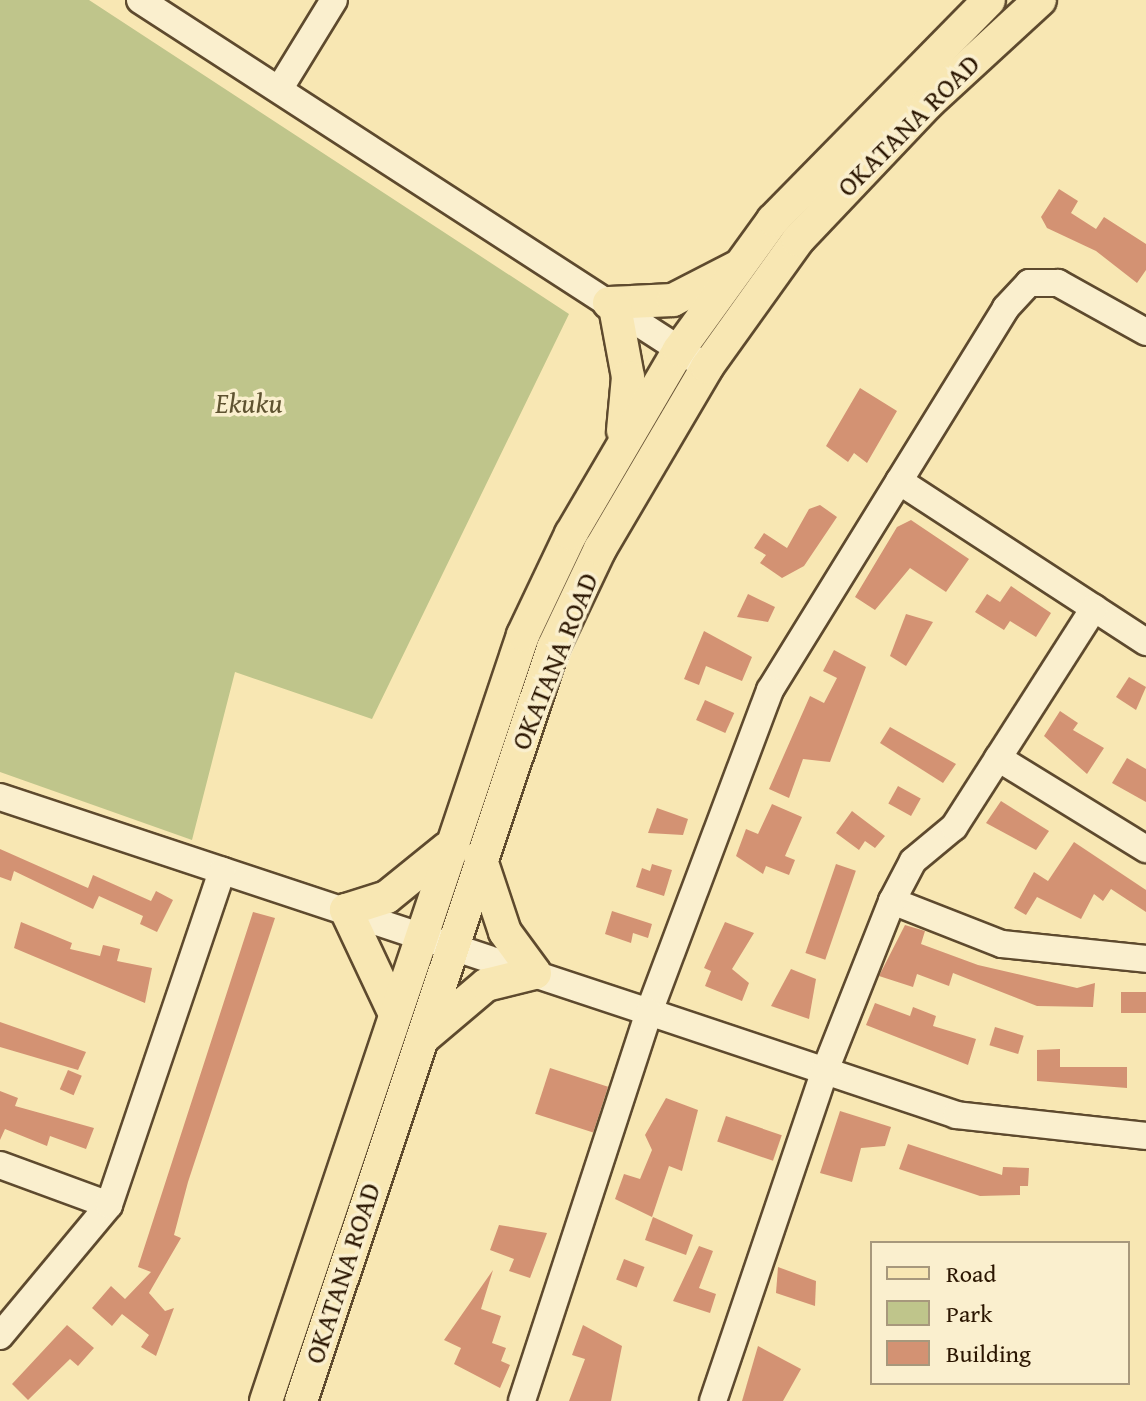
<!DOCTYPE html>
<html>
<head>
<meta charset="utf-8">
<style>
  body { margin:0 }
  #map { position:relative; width:1146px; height:1401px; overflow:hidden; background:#f8e7b3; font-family:"Gentium Book Plus",serif }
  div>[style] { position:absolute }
  .green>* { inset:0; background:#bfc58b }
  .building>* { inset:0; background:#d39273; transform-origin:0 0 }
  .roads { filter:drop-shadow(2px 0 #5e4a2e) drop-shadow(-2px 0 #5e4a2e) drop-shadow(0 2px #5e4a2e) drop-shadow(0 -2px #5e4a2e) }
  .minor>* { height:26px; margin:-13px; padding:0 13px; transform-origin:13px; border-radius:13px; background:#faefce }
  .major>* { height:32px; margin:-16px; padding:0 16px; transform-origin:16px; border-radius:16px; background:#f8e7b3 }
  span { translate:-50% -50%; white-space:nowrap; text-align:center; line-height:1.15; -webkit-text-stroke:7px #faefce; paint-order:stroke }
  .street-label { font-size:28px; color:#2b1601 }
  .park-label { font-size:28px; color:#5f5331; font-style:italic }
  .legend { position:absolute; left:870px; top:1241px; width:260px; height:144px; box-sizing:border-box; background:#faefce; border:2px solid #a7987c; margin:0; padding:10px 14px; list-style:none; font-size:24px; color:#2b1601 }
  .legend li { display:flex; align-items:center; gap:16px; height:40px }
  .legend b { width:40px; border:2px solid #a7987c }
</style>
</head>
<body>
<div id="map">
  <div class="green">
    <div style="clip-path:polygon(0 0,89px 0,569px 314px,372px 719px,235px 672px,192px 840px,0 772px)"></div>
  </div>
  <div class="building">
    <div style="clip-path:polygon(1059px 189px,1078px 201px,1071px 213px,1096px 229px,1104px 217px,1146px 244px,1146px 270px,1137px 283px,1096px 251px,1047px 228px,1041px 217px)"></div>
    <div style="clip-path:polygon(860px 388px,897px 411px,867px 463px,854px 453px,848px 462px,826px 446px)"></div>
    <div style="clip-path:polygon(820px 505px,837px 517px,804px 566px,782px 578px,760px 563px,766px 555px,754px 548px,764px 533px,787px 548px,809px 509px)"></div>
    <div style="clip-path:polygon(911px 520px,969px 559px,946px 592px,910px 568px,875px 610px,855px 597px,897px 527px)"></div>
    <div style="clip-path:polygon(1011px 586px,1051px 613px,1036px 637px,1010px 621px,1004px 630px,975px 612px,987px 594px,1000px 602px)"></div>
    <div style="clip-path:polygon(748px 594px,775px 607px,768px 622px,737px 617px)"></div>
    <div style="clip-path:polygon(906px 614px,933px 622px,906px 666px,890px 656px)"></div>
    <div style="clip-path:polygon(704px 631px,752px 657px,742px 681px,706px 666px,699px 685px,684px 679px)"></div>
    <div style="clip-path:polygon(834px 650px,866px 667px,830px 762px,803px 759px,789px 798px,769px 789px,810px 696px,824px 703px,837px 678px,823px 671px)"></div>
    <div style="clip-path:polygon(1129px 677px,1146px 687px,1136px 710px,1116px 697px)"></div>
    <div style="left:705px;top:700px;width:32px;height:22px;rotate:24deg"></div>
    <div style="clip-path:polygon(1060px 711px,1078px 723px,1073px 730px,1104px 748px,1087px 774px,1044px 736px)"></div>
    <div style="clip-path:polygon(890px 727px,956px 764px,943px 783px,880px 743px)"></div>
    <div style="clip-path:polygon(1127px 758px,1146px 769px,1146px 802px,1112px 783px)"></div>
    <div style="left:898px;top:786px;width:26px;height:20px;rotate:29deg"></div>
    <div style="clip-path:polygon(1001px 801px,1049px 831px,1036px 850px,986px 823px)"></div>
    <div style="clip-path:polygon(772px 804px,802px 817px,785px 856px,795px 860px,789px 875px,766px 866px,763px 874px,736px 856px,746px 829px,758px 834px)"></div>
    <div style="clip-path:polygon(657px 808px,688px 819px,683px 835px,648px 833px)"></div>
    <div style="clip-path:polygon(852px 811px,885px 836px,875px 848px,865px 841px,859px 850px,836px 833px)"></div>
    <div style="clip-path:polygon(1074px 842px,1146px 890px,1146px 912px,1111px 889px,1103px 901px,1094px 894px,1081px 919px,1037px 897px,1026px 915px,1014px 908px,1034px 872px,1048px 881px)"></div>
    <div style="clip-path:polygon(0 849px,88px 888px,93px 875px,151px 901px,156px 891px,173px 900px,157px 932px,140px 924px,143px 916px,99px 896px,93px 909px,14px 871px,11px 881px,0 877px)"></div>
    <div style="clip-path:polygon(652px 864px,672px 870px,664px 896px,636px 887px,642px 868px,650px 871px)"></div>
    <div style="left:836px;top:864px;width:21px;height:94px;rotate:19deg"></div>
    <div style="clip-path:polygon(612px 911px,652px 924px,648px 938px,633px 933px,631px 943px,605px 934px)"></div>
    <div style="clip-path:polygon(253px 912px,275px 918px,188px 1182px,174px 1235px,181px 1238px,149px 1293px,165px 1311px,174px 1308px,156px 1356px,141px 1347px,149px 1335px,122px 1314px,112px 1326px,92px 1308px,111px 1286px,125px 1299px,151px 1272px,138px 1267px)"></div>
    <div style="clip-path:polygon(21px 922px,72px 943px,70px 949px,100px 956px,103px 945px,120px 949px,117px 961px,152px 968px,145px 1003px,14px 948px)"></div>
    <div style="clip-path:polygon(725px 922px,754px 933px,732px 969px,749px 983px,742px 1001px,705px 986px,711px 971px,704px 968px)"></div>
    <div style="clip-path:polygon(905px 925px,925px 931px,921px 944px,978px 965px,1077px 988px,1095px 983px,1093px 1007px,1037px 1006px,953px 973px,949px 986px,917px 974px,913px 987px,879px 976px)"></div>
    <div style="clip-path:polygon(791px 969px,816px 979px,809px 1019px,771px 1006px)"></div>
    <div style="left:1146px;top:992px;width:21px;height:25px;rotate:90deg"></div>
    <div style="clip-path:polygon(875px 1003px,910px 1016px,913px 1007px,936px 1016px,933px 1026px,976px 1039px,968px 1065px,866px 1025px)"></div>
    <div style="clip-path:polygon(0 1022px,86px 1052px,78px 1070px,0 1047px)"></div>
    <div style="left:995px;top:1027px;width:30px;height:19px;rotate:17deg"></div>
    <div style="clip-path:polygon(1060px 1049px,1060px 1067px,1127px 1067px,1127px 1088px,1037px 1081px,1037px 1050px)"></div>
    <div style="left:550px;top:1068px;width:61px;height:48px;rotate:18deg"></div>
    <div style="left:68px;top:1070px;width:15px;height:21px;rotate:23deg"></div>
    <div style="clip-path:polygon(0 1091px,18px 1098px,15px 1106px,94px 1128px,86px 1149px,50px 1136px,47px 1146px,5px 1129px,0 1140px)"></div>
    <div style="clip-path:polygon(666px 1098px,698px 1110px,682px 1171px,669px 1166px,652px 1217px,615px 1199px,624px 1174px,640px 1179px,652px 1150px,645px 1135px)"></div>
    <div style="clip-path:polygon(840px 1111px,891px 1127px,885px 1146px,861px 1148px,852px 1182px,820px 1173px)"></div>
    <div style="left:726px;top:1116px;width:59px;height:27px;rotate:19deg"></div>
    <div style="clip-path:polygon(908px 1144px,1002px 1175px,1003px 1167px,1029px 1168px,1028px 1186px,1020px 1186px,1020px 1195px,980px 1196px,899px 1169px)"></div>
    <div style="clip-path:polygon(653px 1217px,693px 1235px,686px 1255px,645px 1240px)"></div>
    <div style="clip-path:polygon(499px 1225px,547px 1233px,530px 1278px,509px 1271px,514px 1259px,490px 1250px)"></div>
    <div style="clip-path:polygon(699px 1246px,713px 1251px,699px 1288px,716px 1294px,710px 1313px,673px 1301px)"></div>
    <div style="left:624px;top:1259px;width:22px;height:22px;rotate:21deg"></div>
    <div style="clip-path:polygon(778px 1267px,816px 1281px,815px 1306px,776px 1293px)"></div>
    <div style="clip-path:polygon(493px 1270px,481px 1309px,501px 1316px,492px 1343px,506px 1348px,501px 1361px,510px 1365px,500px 1388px,454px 1364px,461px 1348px,444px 1340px)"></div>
    <div style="clip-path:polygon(67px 1325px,94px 1348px,78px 1366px,70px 1359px,28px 1400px,12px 1384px)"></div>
    <div style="clip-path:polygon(583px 1325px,622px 1346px,611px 1401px,569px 1401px,585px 1359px,572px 1355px)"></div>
    <div style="clip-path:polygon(758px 1346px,801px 1369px,783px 1401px,742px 1401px)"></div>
  </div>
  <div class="roads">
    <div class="minor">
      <div style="left:140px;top:0;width:660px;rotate:32.94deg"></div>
      <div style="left:280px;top:88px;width:103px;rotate:-58.5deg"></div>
      <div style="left:1146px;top:332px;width:101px;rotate:-150.9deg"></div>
      <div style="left:1058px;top:283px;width:29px;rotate:180deg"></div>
      <div style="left:1029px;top:283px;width:34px;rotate:133deg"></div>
      <div style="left:1006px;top:308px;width:449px;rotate:121.7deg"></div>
      <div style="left:770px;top:690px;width:344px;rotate:110.6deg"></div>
      <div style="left:649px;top:1012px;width:324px;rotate:18.5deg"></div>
      <div style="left:956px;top:1115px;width:191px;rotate:6.3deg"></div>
      <div style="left:899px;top:481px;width:295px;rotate:33.1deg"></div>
      <div style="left:998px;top:758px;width:174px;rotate:31.6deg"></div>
      <div style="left:0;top:797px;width:684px;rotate:18.33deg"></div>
      <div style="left:649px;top:1012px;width:409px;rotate:108.1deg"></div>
      <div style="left:892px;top:901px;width:118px;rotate:21.4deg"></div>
      <div style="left:1002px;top:944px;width:145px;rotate:5.9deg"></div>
      <div style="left:0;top:1165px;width:116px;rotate:20.2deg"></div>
      <div style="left:0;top:1336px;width:170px;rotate:-50.2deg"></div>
      <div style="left:109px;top:1205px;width:353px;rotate:-71.3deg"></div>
      <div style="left:713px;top:1401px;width:352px;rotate:-71.3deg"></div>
      <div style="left:826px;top:1068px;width:180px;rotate:-68.4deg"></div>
      <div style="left:892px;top:901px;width:45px;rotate:-62.3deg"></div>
      <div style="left:913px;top:861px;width:53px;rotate:-39.7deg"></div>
      <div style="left:954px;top:827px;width:260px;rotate:-57.4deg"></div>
    </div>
    <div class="major">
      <div style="left:609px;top:303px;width:64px;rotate:-2.7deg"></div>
      <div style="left:673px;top:300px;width:72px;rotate:-27.3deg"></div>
      <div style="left:615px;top:307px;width:71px;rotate:79.5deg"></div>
      <div style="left:628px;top:377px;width:54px;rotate:95.3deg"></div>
      <div style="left:394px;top:1012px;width:113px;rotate:-115.2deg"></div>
      <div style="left:346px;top:910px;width:43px;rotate:-17.6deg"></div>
      <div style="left:387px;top:897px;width:76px;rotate:-39.1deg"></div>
      <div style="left:422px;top:1039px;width:84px;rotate:-40.2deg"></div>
      <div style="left:486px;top:985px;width:50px;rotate:-13.8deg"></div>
      <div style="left:535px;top:973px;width:51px;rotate:-126.2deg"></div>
      <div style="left:505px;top:932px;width:79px;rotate:-108.4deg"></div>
      <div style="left:266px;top:1401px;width:808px;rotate:-71.45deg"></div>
      <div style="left:523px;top:635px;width:112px;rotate:-64.6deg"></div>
      <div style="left:571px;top:534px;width:213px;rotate:-59.6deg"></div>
      <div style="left:679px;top:350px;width:160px;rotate:-54.1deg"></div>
      <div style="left:773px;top:220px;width:308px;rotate:-45.5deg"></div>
      <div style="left:301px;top:1401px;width:794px;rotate:-71.5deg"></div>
      <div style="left:553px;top:648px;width:110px;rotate:-64.6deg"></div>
      <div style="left:600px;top:549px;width:211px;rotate:-59.5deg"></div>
      <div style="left:707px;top:367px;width:156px;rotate:-54.4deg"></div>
      <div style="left:798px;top:240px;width:189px;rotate:-46.5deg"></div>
      <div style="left:928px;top:103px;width:152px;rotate:-42.6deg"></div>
    </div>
  </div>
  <div class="street-label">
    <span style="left:908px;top:125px;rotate:-45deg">OKATANA ROAD</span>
    <span style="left:554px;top:661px;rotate:-68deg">OKATANA ROAD</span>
    <span style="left:342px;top:1273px;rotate:-72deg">OKATANA ROAD</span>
  </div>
  <div class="park-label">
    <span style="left:249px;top:403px">Ekuku</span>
  </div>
  <ul class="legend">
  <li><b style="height:10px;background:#f8e7b3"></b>Road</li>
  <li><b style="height:22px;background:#bfc58b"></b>Park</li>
  <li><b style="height:22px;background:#d39273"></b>Building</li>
  </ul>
</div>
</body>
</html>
